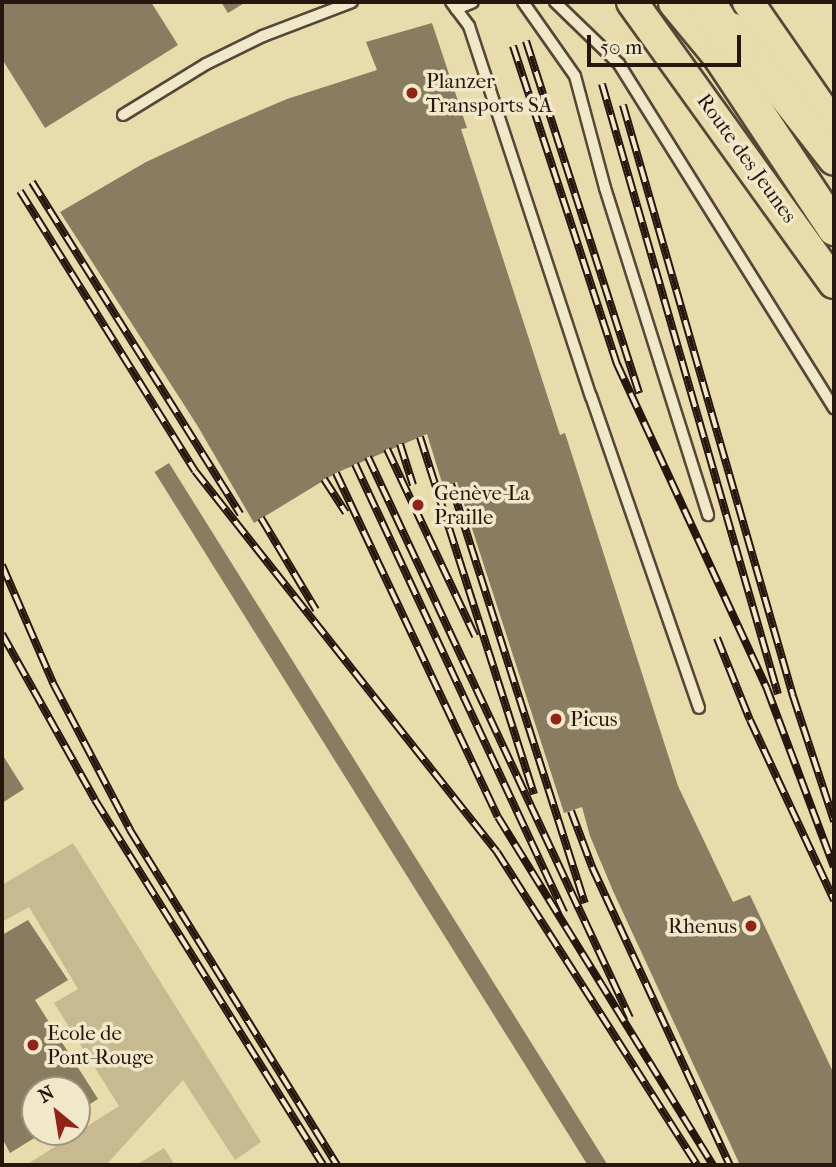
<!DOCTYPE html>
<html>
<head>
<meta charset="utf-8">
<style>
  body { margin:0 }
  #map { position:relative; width:836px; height:1167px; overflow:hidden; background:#e8dbac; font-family:"IM FELL French Canon",serif }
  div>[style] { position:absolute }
  .green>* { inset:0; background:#c7ba91 }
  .building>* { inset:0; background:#8a7c60; transform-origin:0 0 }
  .roads { filter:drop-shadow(2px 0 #564736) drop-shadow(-2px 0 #564736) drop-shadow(0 2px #564736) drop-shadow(0 -2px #564736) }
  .service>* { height:10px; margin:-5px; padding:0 5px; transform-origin:5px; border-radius:5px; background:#f0e8c9 }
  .primary>* { height:30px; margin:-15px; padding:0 15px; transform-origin:15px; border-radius:15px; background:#e8dbac }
  .motorway>* { height:33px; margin:-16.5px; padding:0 16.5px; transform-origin:16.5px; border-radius:16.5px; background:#e8dbac }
  .rail>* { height:8px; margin-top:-4px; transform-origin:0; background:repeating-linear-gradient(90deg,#f0e8c9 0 16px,#25160e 0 32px); box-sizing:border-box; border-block:2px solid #25160e }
  .dots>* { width:19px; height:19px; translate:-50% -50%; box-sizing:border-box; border:4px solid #f0e8c9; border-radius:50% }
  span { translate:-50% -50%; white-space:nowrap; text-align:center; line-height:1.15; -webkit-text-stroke:7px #f0e8c9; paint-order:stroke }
  .poi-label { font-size:21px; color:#25160e }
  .left { translate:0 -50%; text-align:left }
  .right { translate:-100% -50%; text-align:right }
  .street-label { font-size:21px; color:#25160e }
  .frame { position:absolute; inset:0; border:4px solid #25160e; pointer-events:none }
  .north { position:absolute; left:21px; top:1076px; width:70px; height:70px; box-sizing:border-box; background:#f0e8c9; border:2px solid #9f947e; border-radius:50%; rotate:330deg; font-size:19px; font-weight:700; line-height:28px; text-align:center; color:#25160e }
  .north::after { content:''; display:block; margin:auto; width:24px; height:32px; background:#8f2418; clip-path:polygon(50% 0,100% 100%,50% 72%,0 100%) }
  .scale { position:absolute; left:587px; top:35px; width:154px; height:32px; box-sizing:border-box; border:4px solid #25160e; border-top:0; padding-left:9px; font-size:21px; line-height:24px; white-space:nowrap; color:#25160e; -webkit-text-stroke:5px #f0e8c9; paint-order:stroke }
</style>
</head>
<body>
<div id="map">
  <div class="green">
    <div style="clip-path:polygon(73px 843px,261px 1142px,235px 1160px,183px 1080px,106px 1165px,26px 1165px,119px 1106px,54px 1003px,78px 989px,29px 907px,2px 922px,2px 885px)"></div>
    <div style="clip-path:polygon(164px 1148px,175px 1165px,136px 1165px)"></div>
  </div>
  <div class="building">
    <div style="clip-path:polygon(2px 2px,151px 2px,178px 45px,45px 128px,2px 59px)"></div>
    <div style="clip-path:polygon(221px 2px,246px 2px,228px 13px)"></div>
    <div style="clip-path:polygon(432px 23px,467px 128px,461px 129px,560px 435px,565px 433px,678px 786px,733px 902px,750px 895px,834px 1074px,834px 1165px,740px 1165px,613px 891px,590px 836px,582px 807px,564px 813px,457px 482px,443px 486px,427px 434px,336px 473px,254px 523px,197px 425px,60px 212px,146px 162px,219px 128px,287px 99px,377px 70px,366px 42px)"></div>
    <div style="left:169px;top:463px;width:829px;height:17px;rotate:58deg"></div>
    <div style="clip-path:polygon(2px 754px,24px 789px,2px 803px)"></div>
    <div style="clip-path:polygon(28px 920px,68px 980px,35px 1000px,98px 1099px,77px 1112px,77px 1090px,35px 1090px,35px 1132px,44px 1132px,10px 1153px,2px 1138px,2px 935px)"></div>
  </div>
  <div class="roads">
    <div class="service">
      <div style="left:451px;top:2px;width:30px;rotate:53deg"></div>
      <div style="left:469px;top:26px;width:390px;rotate:71.8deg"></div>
      <div style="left:591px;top:396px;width:330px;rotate:70.9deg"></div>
      <div style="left:523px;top:2px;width:90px;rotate:54.9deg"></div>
      <div style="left:575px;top:76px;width:116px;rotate:75deg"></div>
      <div style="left:605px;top:188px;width:343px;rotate:72.5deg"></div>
      <div style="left:555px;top:2px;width:89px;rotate:44.1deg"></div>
      <div style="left:619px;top:64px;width:406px;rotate:58deg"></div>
      <div style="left:456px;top:9px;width:18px;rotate:-22deg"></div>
      <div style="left:123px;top:115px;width:97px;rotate:-31.6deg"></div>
      <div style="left:206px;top:64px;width:64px;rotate:-26.2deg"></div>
      <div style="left:263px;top:36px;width:95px;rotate:-20.9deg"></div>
    </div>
    <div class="primary">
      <div style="left:632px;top:2px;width:346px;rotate:54.3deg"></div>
      <div style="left:748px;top:2px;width:151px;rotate:55.3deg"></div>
      <div style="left:731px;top:28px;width:167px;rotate:52deg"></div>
    </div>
    <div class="motorway">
      <div style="left:675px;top:2px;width:69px;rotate:50.3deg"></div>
      <div style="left:719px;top:55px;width:208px;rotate:56.4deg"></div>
      <div style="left:708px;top:2px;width:59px;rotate:58.2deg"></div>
    </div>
  </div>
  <div class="rail">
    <div style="left:526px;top:41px;width:370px;rotate:72.2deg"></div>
    <div style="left:513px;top:46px;width:335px;rotate:71.9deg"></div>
    <div style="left:617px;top:364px;width:358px;rotate:65.2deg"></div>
    <div style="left:767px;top:689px;width:190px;rotate:69.4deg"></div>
    <div style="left:602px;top:84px;width:635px;rotate:73.91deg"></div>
    <div style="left:623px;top:105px;width:615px;rotate:73.95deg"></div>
    <div style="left:793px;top:696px;width:132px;rotate:71.8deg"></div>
    <div style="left:32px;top:182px;width:392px;rotate:57.9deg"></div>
    <div style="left:20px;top:191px;width:330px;rotate:58deg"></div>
    <div style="left:195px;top:471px;width:486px;rotate:51.6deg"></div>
    <div style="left:497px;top:852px;width:371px;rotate:57.4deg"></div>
    <div style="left:420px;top:437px;width:375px;rotate:72.3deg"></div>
    <div style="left:400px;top:444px;width:43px;rotate:72.4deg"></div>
    <div style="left:387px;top:449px;width:207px;rotate:64.8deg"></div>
    <div style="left:368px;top:457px;width:619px;rotate:64.97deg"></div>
    <div style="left:355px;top:464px;width:495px;rotate:65deg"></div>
    <div style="left:336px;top:473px;width:380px;rotate:64.8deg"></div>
    <div style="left:498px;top:817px;width:409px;rotate:58.3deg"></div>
    <div style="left:324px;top:479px;width:40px;rotate:57.1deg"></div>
    <div style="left:451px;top:484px;width:440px;rotate:72.3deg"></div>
    <div style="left:261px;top:518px;width:107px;rotate:59.1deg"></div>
    <div style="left:2px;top:565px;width:131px;rotate:66.6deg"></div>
    <div style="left:54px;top:685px;width:164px;rotate:62.3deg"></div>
    <div style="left:130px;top:830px;width:394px;rotate:58.3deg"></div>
    <div style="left:2px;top:634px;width:190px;rotate:60.7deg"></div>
    <div style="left:95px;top:800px;width:430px;rotate:58deg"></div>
    <div style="left:717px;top:638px;width:88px;rotate:68.1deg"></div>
    <div style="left:750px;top:720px;width:199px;rotate:65deg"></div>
    <div style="left:571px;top:811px;width:60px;rotate:69.4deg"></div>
    <div style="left:592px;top:867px;width:328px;rotate:65.2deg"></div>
  </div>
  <div class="dots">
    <div style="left:412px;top:93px;background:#8f2418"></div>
    <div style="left:418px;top:505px;background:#8f2418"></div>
    <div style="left:556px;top:719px;background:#8f2418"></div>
    <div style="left:751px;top:926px;background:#8f2418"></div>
    <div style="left:33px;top:1045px;background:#8f2418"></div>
  </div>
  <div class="poi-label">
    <span class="left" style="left:426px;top:93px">Planzer<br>Transports SA</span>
    <span class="left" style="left:434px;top:505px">Genève-La<br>Praille</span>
    <span class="left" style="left:570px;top:719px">Picus</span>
    <span class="right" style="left:737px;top:926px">Rhenus</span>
    <span class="left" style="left:47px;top:1045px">Ecole de<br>Pont-Rouge</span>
  </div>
  <div class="street-label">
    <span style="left:747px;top:158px;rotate:54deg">Route des Jeunes</span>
  </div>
  <div class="frame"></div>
  <div class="north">N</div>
  <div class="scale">50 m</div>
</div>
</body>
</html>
